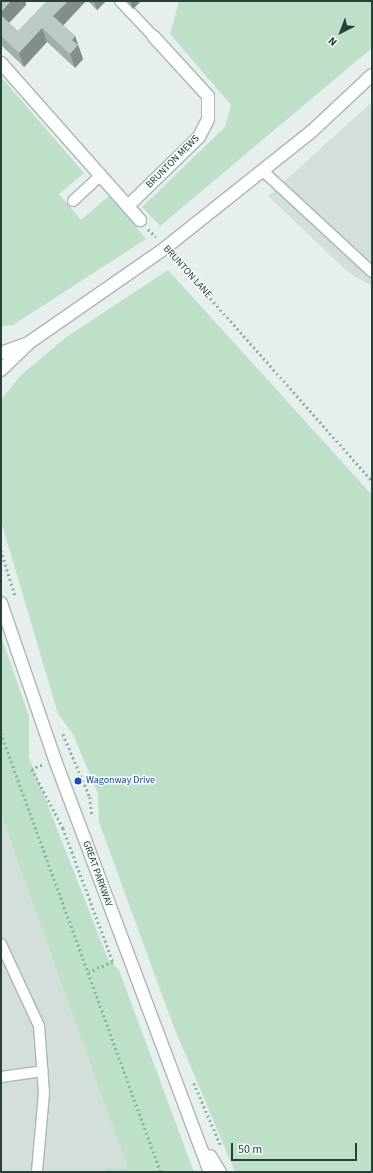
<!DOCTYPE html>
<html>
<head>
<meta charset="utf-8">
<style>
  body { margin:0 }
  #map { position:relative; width:373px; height:1173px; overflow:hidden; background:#e6efeb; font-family:"Source Sans 3",sans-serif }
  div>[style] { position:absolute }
  .built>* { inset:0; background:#d4dfda }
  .green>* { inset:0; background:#bfe0c8 }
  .path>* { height:2.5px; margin-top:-1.25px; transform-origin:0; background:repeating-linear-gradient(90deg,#86b3a5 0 2px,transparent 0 5px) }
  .roads { filter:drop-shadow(1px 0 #a8b8b2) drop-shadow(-1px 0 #a8b8b2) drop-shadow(0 1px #a8b8b2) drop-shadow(0 -1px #a8b8b2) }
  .service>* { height:10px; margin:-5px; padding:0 5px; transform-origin:5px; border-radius:5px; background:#fff }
  .minor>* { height:12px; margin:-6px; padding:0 6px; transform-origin:6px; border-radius:6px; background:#fff }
  .tertiary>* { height:12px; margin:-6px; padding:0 6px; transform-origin:6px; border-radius:6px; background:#fff }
  .wall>* { inset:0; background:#a1aea9 }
  .shaded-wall>* { inset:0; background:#838d89 }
  .building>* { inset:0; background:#bbcac4 }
  .dots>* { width:11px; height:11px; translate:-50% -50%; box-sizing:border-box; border:2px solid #f7fbf9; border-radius:50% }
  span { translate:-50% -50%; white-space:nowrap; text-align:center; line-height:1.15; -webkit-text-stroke:3px #f7fbf9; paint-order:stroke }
  .street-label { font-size:10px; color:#24423a }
  .transit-label { font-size:10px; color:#164399 }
  .left { translate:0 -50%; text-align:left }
  .frame { position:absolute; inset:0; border:2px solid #24423a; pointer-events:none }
  .north { position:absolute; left:321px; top:12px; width:40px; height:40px; -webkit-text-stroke:3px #f7fbf9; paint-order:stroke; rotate:222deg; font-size:11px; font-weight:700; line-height:16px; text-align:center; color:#24423a }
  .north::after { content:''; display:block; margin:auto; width:14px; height:18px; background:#24423a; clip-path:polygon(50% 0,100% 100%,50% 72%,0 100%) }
  .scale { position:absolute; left:231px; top:1143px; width:126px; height:18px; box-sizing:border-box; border:2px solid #24423a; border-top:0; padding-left:5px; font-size:12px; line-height:14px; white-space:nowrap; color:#24423a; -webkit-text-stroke:3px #f7fbf9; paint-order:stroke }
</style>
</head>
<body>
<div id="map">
  <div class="built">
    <div style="clip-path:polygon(372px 102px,372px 284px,368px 284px,349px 273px,268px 196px)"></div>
    <div style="clip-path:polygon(1px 813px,63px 983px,129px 1172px,1px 1172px)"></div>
  </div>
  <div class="green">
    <div style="clip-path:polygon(179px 1px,372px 1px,372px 48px,160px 226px,142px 207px,225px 127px,231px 105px,170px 34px)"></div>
    <div style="clip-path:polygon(1px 77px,84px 173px,59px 194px,81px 220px,110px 195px,146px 239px,13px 325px,1px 326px)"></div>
    <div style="clip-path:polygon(168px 270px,372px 495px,372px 1172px,235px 1172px,173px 1025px,99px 822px,98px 794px,73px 734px,58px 714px,1px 521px,1px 400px,19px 377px,65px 338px)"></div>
    <div style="clip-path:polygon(1px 636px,29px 716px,29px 757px,108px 959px,119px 970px,194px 1172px,106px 1172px,105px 1168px,128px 1169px,1px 814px)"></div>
  </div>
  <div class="path">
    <div style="left:148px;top:229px;width:11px;rotate:45deg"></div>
    <div style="left:174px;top:257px;width:299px;rotate:48.5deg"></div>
    <div style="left:1px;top:550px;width:50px;rotate:72.6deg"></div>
    <div style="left:1px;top:733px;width:467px;rotate:70deg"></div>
    <div style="left:63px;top:734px;width:69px;rotate:66.8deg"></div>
    <div style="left:90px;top:797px;width:18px;rotate:84deg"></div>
    <div style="left:42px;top:765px;width:11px;rotate:158deg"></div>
    <div style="left:32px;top:769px;width:67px;rotate:62.3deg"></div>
    <div style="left:63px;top:828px;width:143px;rotate:69.5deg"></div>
    <div style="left:113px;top:962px;width:26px;rotate:157deg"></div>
    <div style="left:194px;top:1083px;width:69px;rotate:66.8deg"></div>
  </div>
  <div class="roads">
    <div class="service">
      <div style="left:120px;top:1px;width:50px;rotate:46.6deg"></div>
      <div style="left:263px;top:171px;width:149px;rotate:42.8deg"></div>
      <div style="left:73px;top:201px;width:38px;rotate:-43deg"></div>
      <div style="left:1px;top:944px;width:90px;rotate:65.1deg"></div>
      <div style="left:39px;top:1026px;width:67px;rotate:85.7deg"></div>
      <div style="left:44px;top:1093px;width:79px;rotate:95.1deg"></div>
      <div style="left:1px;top:1077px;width:42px;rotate:-8.1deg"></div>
    </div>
    <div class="minor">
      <div style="left:1px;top:63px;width:210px;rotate:48.5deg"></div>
      <div style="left:128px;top:206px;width:99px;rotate:-44.2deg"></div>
      <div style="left:199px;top:137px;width:20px;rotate:-63deg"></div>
      <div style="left:208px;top:119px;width:23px;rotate:-90deg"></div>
      <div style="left:208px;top:96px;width:80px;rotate:-132.5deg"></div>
    </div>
    <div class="tertiary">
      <div style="left:1px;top:353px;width:27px;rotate:-20deg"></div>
      <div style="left:1px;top:370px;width:40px;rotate:-44deg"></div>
      <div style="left:30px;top:342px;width:165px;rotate:-34.8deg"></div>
      <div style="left:165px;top:248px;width:186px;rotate:-38.5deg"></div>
      <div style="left:311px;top:132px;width:83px;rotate:-43.1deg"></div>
      <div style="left:1px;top:603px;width:166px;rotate:71deg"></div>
      <div style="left:55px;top:760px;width:440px;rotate:69.4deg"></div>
      <div style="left:210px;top:1156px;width:19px;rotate:58deg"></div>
    </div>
  </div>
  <div class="wall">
    <div style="clip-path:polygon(1px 1px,25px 1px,26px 5px,9px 23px,18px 31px,46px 2px,45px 1px,86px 1px,63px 25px,75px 36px,83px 59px,75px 68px,47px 42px,24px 67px,1px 45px)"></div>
    <div style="clip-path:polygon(88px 1px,106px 1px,97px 10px)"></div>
    <div style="clip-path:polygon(125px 1px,141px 1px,133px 9px)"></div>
  </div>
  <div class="shaded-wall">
    <div style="clip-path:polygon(11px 1px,25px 1px,26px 5px,5px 27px,1px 18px,1px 12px)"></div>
    <div style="clip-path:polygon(68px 1px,86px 1px,59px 30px,53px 16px)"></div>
    <div style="clip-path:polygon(94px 1px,106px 1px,97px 10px)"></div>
    <div style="clip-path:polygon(130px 1px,141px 1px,133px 9px)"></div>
    <div style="clip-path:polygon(42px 28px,47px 42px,24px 67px,19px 53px)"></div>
    <div style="clip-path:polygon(75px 36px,83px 59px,75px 68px,70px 54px,72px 40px)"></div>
  </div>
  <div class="building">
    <div style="clip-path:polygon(1px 1px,11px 1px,1px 12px)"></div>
    <div style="clip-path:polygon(47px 1px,68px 1px,53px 16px,75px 36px,72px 40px,78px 45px,70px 54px,42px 28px,19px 53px,1px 36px,1px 15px,18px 31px)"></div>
  </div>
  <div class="dots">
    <div style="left:78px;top:781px;background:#1a4fb4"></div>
  </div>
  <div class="street-label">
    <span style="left:173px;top:162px;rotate:-45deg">BRUNTON MEWS</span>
    <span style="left:187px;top:272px;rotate:48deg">BRUNTON LANE</span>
    <span style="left:97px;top:874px;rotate:70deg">GREAT PARKWAY</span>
  </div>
  <div class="transit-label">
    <span class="left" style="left:86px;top:781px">Wagonway Drive</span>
  </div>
  <div class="frame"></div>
  <div class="north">N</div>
  <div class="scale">50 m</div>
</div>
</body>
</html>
